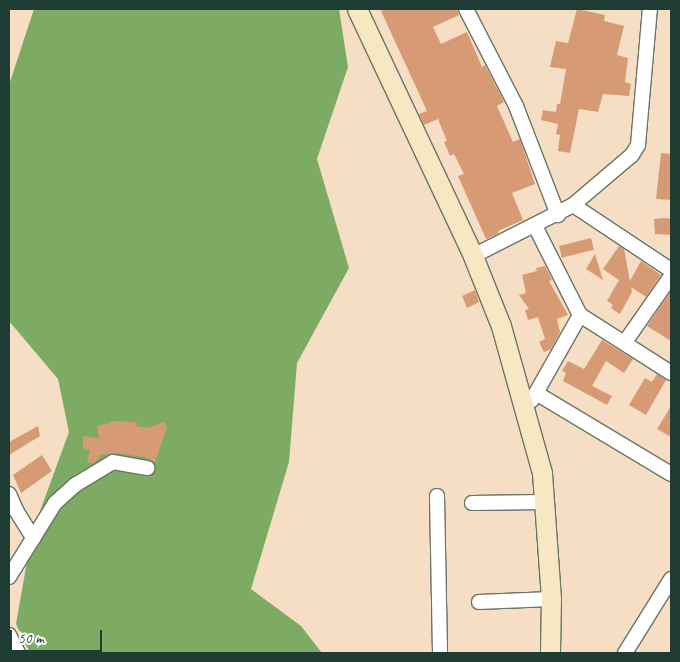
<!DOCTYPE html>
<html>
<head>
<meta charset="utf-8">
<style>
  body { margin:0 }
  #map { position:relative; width:680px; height:662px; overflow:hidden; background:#f5dec4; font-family:Caveat,sans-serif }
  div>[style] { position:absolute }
  .forest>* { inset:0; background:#7eab63 }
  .building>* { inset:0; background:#d69b75; transform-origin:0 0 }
  .roads { filter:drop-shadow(1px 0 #6a7566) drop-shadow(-1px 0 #6a7566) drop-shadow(0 1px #6a7566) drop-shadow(0 -1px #6a7566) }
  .street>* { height:14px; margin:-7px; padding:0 7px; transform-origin:7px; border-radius:7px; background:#fff }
  .secondary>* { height:19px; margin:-9.5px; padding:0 9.5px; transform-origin:9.5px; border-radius:9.5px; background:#f7e8c3 }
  span { translate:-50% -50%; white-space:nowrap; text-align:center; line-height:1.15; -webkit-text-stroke:4.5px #fdfcf7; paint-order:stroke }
  .frame { position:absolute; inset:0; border:10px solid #1f3d34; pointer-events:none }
  .scale { position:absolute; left:10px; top:630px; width:92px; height:22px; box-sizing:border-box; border:2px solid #1f3d34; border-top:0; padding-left:6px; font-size:15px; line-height:18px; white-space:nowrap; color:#1f3d34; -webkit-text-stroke:4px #fdfcf7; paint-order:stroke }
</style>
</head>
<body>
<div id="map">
  <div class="forest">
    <div style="clip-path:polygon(34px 9px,339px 9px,348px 67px,317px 159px,349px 268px,297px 363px,289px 462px,251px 589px,301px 626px,322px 653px,30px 653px,16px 624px,32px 533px,69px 432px,58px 379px,9px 321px,9px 85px)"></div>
  </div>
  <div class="building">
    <div style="clip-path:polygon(386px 9px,457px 9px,459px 15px,433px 27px,441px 44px,467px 32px,482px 67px,485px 65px,504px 102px,497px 106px,513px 142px,520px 139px,535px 184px,512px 193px,523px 220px,498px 231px,499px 233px,486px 239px,458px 176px,464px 174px,454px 154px,450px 156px,444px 142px,447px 141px,438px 119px,424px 125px,419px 114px,427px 111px,381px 11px)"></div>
    <div style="clip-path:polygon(577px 9px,605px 15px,604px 21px,624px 26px,617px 55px,628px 58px,625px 82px,631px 84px,629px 96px,603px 94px,598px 112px,579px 109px,570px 153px,558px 151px,560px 135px,556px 134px,558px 124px,541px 120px,543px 110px,556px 112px,557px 104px,560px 104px,566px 69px,550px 67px,556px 41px,568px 43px)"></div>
    <div style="clip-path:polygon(661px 153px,671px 154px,671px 200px,656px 199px)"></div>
    <div style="clip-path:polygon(666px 218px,671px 219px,671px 235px,655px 234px,654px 219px)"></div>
    <div style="left:591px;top:238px;width:12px;height:33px;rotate:76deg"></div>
    <div style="clip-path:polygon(619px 246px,624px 249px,630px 281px,641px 261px,661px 275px,646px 297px,631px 287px,632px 292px,620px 314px,611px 308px,613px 305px,607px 301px,619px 280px,603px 269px)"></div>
    <div style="clip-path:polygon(595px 254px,603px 280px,586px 269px)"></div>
    <div style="clip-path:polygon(545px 266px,552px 280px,549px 281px,568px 315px,557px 319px,560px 332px,551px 349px,544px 352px,539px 342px,545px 339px,538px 317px,528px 320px,525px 310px,529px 309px,519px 295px,526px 293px,522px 275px,537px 271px,536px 268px)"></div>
    <div style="clip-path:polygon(475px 290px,479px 302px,467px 308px,462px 296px)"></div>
    <div style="clip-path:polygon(671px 291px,671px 341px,647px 326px)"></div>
    <div style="clip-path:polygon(602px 340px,633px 359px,624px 373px,606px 361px,592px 386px,612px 396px,607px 405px,563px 381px,566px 373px,562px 371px,568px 361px,584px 369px)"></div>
    <div style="clip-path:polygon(657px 374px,666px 380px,646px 415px,629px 405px,645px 378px,652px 382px)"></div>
    <div style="clip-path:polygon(671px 406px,671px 437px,657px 429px)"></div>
    <div style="clip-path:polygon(110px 421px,137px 422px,136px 426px,148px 428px,164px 422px,167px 427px,155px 462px,144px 457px,114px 453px,101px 455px,94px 463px,87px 462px,90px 450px,83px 448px,83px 436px,99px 439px,97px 426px,110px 423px)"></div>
    <div style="clip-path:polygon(38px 426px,40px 436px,9px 455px,9px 442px)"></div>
    <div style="clip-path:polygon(42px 455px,52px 471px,21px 493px,13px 475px)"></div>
  </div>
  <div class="roads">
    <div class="street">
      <div style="left:466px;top:9px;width:109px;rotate:62.7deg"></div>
      <div style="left:516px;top:106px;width:117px;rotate:68.9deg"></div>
      <div style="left:573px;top:205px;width:118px;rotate:33.6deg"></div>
      <div style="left:535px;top:226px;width:100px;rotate:63.2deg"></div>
      <div style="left:580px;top:315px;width:108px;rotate:32.5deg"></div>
      <div style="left:473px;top:256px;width:112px;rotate:-27deg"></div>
      <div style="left:573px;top:205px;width:77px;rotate:-40.3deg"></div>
      <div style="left:632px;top:155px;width:12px;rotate:-59deg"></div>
      <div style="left:638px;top:145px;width:137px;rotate:-85deg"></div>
      <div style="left:625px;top:342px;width:80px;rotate:-55.1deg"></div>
      <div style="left:536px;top:393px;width:157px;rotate:31deg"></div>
      <div style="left:532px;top:400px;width:98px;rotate:-60.5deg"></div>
      <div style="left:9px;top:494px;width:20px;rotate:66deg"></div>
      <div style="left:17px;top:512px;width:31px;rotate:58deg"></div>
      <div style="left:437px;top:496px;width:157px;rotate:88.9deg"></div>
      <div style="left:472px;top:503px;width:72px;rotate:-0.8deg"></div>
      <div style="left:9px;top:577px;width:87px;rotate:-58.1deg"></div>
      <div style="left:55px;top:503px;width:27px;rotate:-42deg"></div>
      <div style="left:75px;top:485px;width:44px;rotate:-31.2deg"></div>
      <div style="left:113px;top:462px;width:35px;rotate:10deg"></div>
      <div style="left:479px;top:602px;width:72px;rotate:-2.4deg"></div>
      <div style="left:9px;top:635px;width:20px;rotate:63deg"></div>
      <div style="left:625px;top:653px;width:87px;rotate:-58.1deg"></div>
    </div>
    <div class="secondary">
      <div style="left:357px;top:9px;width:273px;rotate:64.8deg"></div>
      <div style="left:473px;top:256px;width:75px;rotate:68.2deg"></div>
      <div style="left:501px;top:326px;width:153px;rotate:74.4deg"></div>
      <div style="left:542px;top:473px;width:126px;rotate:85.9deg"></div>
      <div style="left:551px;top:599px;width:54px;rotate:91.1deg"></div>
    </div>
  </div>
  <div class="frame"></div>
  <div class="scale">50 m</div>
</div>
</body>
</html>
